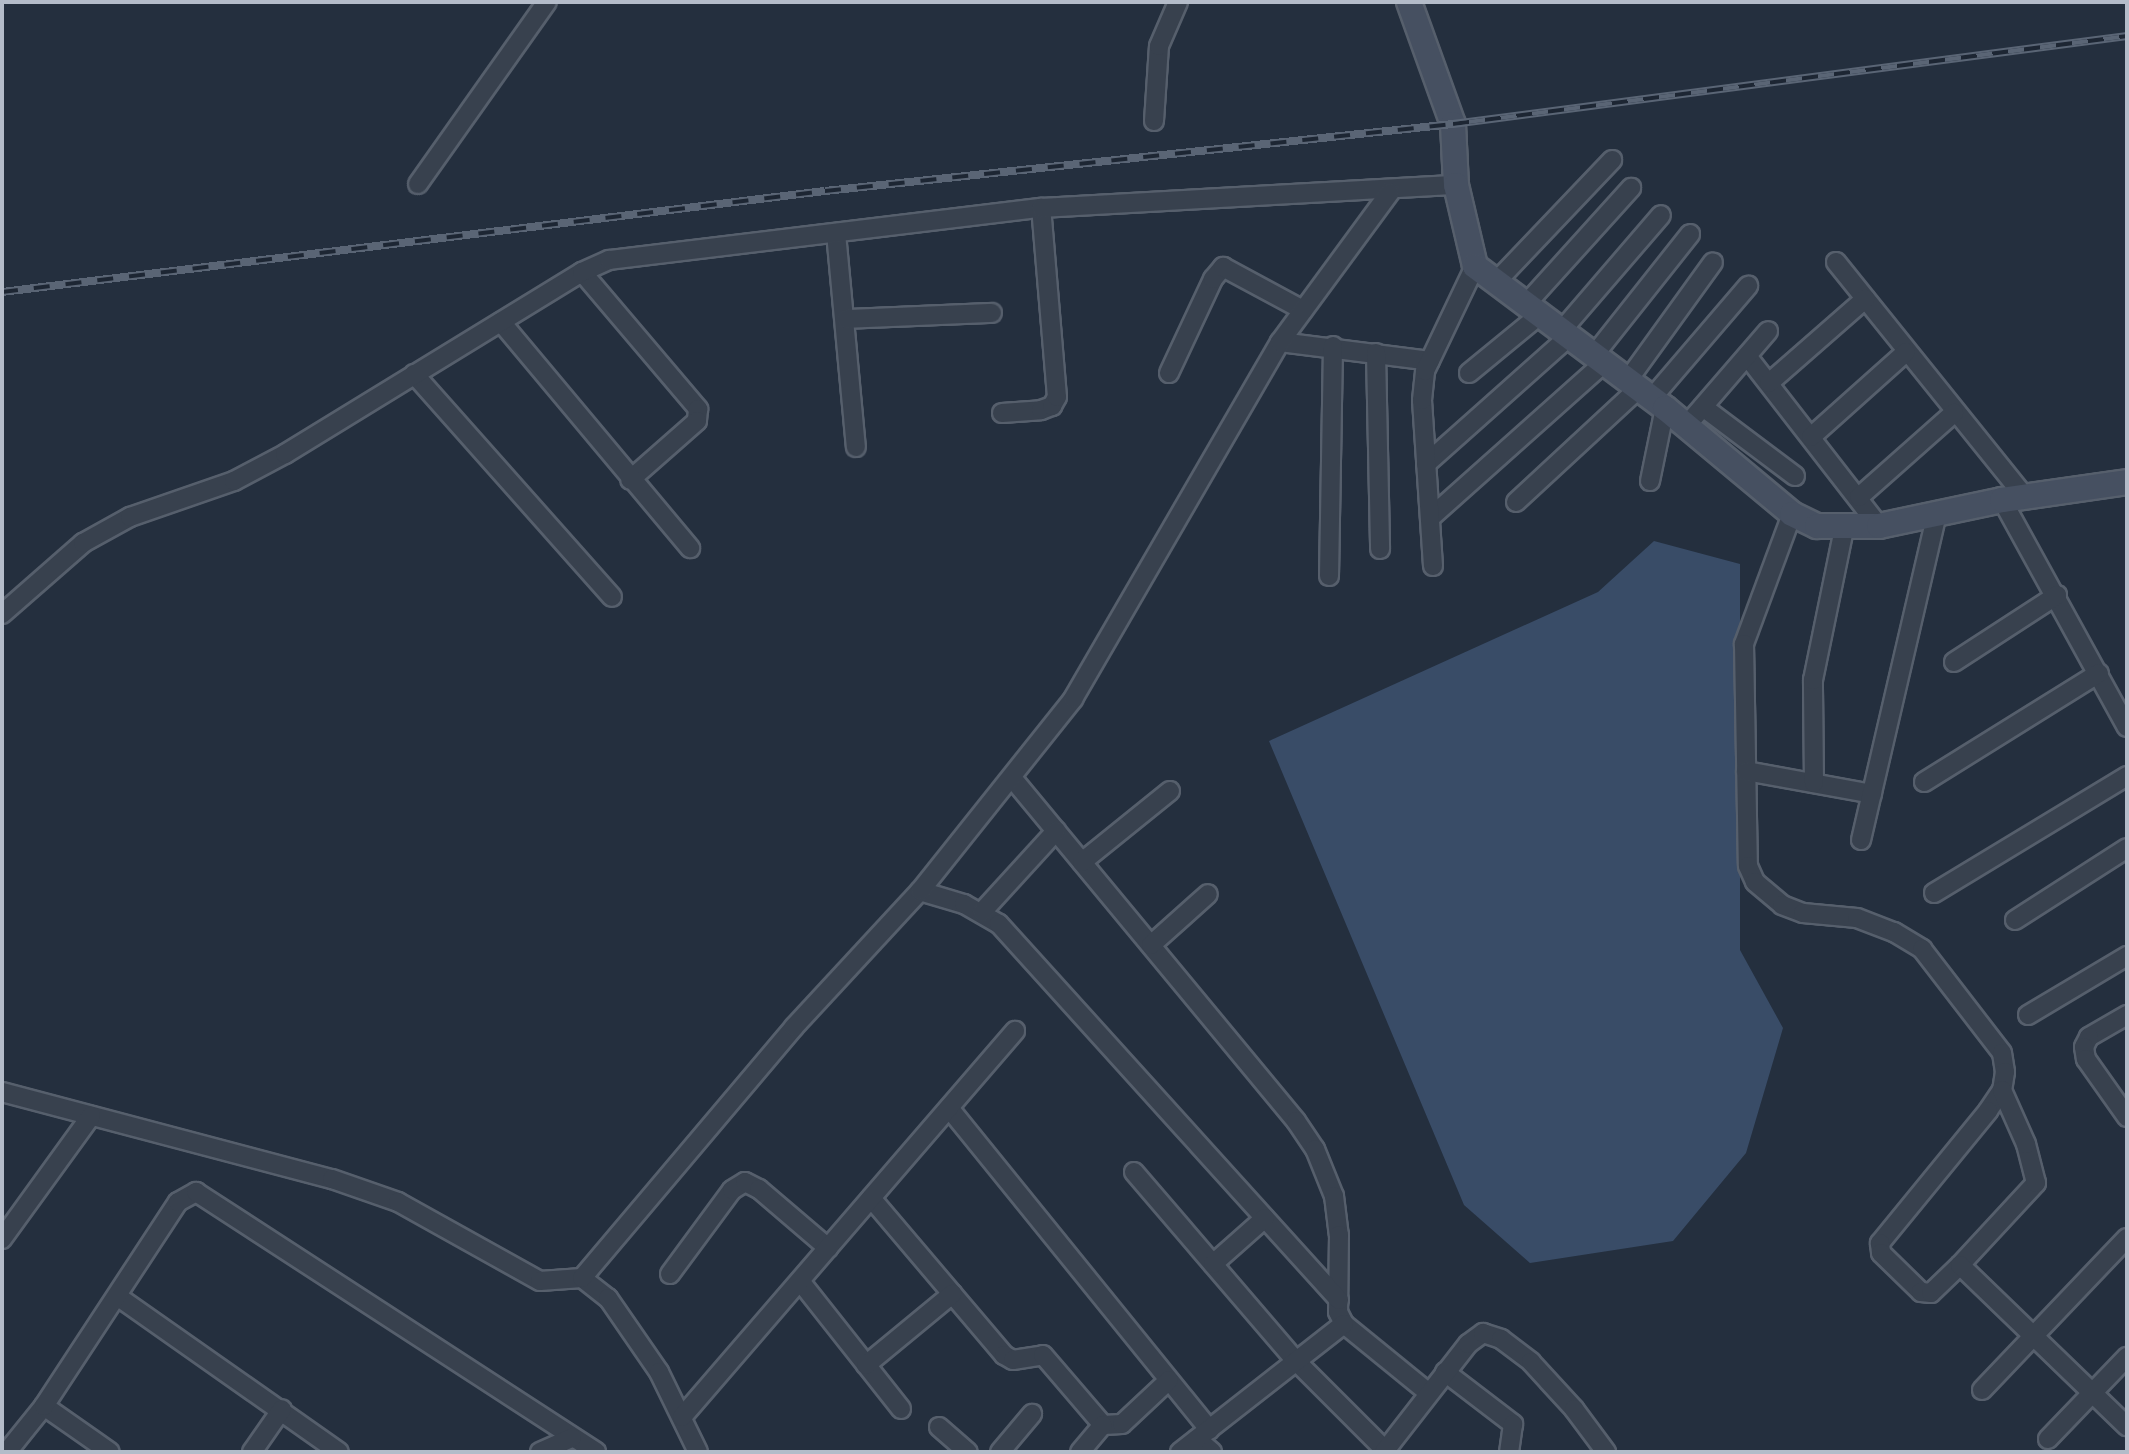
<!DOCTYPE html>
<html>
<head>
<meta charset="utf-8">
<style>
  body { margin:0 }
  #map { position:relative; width:2129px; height:1454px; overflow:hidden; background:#242f3e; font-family:Manrope,sans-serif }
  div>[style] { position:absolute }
  .water>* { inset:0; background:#394c67 }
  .roads { filter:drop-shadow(2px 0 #565f6c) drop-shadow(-2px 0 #565f6c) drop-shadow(0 2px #565f6c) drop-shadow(0 -2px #565f6c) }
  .street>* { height:18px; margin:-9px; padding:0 9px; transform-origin:9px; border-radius:9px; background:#38414e }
  .secondary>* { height:24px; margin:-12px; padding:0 12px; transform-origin:12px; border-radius:12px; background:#465061 }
  .rail>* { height:8px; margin-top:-4px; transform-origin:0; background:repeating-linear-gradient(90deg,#1d2633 0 16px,#5a6575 0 32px); box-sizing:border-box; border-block:2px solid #5a6575 }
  span { translate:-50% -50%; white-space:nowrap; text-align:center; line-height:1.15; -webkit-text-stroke:5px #1d2633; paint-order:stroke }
  .frame { position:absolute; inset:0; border:4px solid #b4bcc9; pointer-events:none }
</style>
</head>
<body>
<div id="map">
  <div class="water">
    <div style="clip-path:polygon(1654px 541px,1740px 564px,1740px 950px,1783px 1028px,1746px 1153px,1673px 1241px,1530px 1263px,1464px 1205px,1269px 741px,1598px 592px)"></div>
  </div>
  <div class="roads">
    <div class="street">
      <div style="left:1154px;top:121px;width:75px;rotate:-86.2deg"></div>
      <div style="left:1159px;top:46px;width:48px;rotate:-66.6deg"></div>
      <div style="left:418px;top:184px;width:223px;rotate:-54.7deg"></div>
      <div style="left:836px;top:233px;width:215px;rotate:84.7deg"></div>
      <div style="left:1836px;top:262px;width:303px;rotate:51.2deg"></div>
      <div style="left:582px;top:272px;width:180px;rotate:49.7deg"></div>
      <div style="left:698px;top:409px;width:12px;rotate:95deg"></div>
      <div style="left:697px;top:421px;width:89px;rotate:138.6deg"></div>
      <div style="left:1495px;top:283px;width:170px;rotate:-46.4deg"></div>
      <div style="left:1528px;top:302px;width:154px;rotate:-47.9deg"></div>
      <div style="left:846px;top:319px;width:146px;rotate:-2.4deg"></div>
      <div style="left:501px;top:322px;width:295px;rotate:50.1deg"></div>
      <div style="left:1563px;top:329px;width:150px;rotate:-49.3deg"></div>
      <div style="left:1280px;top:342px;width:151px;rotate:7.2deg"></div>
      <div style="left:1376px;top:353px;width:196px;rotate:88.8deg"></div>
      <div style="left:1595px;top:354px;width:153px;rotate:-51.6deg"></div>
      <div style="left:1747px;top:356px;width:215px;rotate:52.2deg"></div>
      <div style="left:1169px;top:373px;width:104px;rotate:-64.9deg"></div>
      <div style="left:1213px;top:279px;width:16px;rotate:-50deg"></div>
      <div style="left:1223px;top:267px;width:91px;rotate:28.3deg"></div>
      <div style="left:1469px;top:373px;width:94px;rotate:-39.4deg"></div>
      <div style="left:414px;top:374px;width:298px;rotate:48.4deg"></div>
      <div style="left:1628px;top:380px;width:145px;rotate:-54.2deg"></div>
      <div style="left:1769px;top:383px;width:128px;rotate:-41.2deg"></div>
      <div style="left:1652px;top:398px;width:148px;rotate:-49.4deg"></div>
      <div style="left:1703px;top:407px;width:115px;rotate:36.9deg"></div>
      <div style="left:1002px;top:413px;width:39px;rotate:-4deg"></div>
      <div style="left:1041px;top:410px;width:12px;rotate:-20deg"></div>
      <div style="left:1052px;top:406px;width:10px;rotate:-61deg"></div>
      <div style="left:1057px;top:397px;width:190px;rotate:-94.8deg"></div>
      <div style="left:1687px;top:425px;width:124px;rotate:-49.2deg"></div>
      <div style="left:1811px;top:437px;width:127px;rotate:-41.8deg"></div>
      <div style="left:1426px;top:464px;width:194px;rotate:-41.7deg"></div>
      <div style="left:1650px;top:481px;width:75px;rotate:-78.4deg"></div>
      <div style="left:1859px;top:497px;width:127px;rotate:-41.5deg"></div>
      <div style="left:2002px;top:500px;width:259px;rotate:61.2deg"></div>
      <div style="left:1516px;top:502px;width:168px;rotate:-42.8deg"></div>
      <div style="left:1792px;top:514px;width:139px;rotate:110.3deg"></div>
      <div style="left:1744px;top:644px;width:222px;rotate:89deg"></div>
      <div style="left:1748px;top:866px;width:17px;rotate:66deg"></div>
      <div style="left:1755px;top:882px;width:35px;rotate:40deg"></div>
      <div style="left:1782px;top:905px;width:22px;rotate:21deg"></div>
      <div style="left:1803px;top:913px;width:54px;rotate:5.3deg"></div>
      <div style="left:1857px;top:918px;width:40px;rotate:21deg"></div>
      <div style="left:1894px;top:932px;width:33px;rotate:31deg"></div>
      <div style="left:1922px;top:949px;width:131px;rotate:52.4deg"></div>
      <div style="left:2002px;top:1053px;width:19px;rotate:81deg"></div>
      <div style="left:2005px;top:1072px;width:18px;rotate:99deg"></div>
      <div style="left:2002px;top:1090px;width:25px;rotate:124deg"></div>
      <div style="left:1988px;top:1111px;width:171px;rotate:129.3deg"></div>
      <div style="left:1880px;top:1243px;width:10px;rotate:84deg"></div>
      <div style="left:1881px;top:1253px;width:56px;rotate:44.3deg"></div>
      <div style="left:1921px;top:1292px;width:10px;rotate:6deg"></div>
      <div style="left:1931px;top:1293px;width:40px;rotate:-44deg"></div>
      <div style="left:1960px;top:1265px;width:112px;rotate:-47.2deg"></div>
      <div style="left:2036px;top:1183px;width:40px;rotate:-104.4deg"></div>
      <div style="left:2026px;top:1144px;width:59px;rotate:-114deg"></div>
      <div style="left:1430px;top:518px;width:234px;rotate:-41.7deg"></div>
      <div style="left:1433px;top:566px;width:166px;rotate:-93.8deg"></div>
      <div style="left:1422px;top:400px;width:29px;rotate:-84deg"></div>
      <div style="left:1425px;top:371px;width:116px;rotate:-64.5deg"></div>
      <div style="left:1329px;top:576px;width:230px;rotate:-89deg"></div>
      <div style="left:2px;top:614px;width:108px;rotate:-41.2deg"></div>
      <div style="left:83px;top:543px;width:54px;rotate:-29deg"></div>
      <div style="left:130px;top:517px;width:110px;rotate:-19.1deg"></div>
      <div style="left:234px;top:481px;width:58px;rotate:-27.9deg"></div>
      <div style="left:285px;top:454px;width:348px;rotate:-31.5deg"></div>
      <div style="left:582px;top:272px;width:30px;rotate:-24deg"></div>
      <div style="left:609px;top:260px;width:435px;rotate:-6.9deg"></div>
      <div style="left:1041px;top:208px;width:416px;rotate:-3.2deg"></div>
      <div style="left:1954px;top:662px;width:123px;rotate:-33deg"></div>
      <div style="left:1746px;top:771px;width:128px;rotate:10.3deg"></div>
      <div style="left:1013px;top:779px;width:444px;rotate:50.4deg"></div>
      <div style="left:1296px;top:1121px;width:34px;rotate:56deg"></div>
      <div style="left:1315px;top:1149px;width:51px;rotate:68deg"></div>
      <div style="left:1334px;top:1196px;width:39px;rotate:83deg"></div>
      <div style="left:1339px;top:1235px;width:77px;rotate:90.7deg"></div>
      <div style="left:1338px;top:1312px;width:13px;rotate:63deg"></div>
      <div style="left:1344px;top:1324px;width:109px;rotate:39.1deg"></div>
      <div style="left:1924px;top:782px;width:206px;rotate:-31.9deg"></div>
      <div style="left:1814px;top:783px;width:103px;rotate:-90.6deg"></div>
      <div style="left:1813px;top:680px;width:154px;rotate:-78.4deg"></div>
      <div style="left:1861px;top:840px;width:332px;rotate:-76.9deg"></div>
      <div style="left:1082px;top:862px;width:113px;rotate:-38.9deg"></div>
      <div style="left:920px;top:891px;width:46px;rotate:16.5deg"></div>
      <div style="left:964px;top:904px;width:40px;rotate:29.7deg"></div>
      <div style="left:999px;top:924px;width:507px;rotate:47.88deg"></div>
      <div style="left:1934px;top:893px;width:226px;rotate:-31.2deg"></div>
      <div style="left:982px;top:912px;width:110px;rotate:-47.6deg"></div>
      <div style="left:2015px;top:920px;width:133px;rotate:-32.7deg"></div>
      <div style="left:1151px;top:945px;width:76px;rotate:-41.8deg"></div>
      <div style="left:2028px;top:1015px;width:115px;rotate:-30.8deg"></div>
      <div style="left:2127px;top:1015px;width:44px;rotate:149.9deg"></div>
      <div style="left:2089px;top:1037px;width:11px;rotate:117deg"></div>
      <div style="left:2084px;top:1047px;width:12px;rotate:81deg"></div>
      <div style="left:2086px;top:1059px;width:71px;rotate:54.7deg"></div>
      <div style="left:2px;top:1092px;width:341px;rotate:14.8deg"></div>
      <div style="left:332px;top:1179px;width:70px;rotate:19.2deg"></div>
      <div style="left:398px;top:1202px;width:162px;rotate:29.1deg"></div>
      <div style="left:540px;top:1281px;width:42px;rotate:-4.1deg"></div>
      <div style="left:582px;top:1278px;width:33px;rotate:38deg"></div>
      <div style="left:608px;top:1298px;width:90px;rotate:55.4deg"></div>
      <div style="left:659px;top:1372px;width:89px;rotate:64deg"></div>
      <div style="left:949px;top:1108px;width:414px;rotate:51deg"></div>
      <div style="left:1134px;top:1172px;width:249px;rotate:49.4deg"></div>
      <div style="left:1296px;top:1361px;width:126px;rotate:45deg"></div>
      <div style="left:871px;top:1198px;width:206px;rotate:49.7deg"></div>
      <div style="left:1004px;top:1355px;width:10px;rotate:29deg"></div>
      <div style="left:1013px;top:1360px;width:30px;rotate:-9deg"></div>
      <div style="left:1043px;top:1355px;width:92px;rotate:49.4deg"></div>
      <div style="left:1103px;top:1425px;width:19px;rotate:-3deg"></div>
      <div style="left:1122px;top:1424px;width:64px;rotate:-43.1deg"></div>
      <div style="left:2px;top:1239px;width:152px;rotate:-54.1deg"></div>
      <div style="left:1213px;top:1264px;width:69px;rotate:-41.5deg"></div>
      <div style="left:1960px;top:1265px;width:232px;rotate:44deg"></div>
      <div style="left:670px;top:1274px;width:104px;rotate:-53.6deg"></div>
      <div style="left:732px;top:1190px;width:15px;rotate:-32deg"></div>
      <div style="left:745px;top:1182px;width:16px;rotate:27deg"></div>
      <div style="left:759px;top:1189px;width:91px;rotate:40.5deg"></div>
      <div style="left:582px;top:1278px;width:329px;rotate:-49.8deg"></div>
      <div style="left:794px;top:1027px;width:185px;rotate:-47.2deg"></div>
      <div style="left:920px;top:891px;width:246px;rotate:-51.4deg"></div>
      <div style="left:1073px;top:699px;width:413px;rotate:-59.9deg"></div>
      <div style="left:1280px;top:342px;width:186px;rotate:-53.7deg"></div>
      <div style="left:800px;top:1281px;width:163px;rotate:51.7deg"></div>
      <div style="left:117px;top:1296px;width:271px;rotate:35.1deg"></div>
      <div style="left:866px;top:1365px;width:112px;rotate:-39.5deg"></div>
      <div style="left:1445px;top:1372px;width:86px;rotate:37.4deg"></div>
      <div style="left:1513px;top:1424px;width:28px;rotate:98deg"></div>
      <div style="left:1982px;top:1390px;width:210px;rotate:-46.4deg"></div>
      <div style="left:44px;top:1406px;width:80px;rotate:34.9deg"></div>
      <div style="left:682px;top:1417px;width:510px;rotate:-49.22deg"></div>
      <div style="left:939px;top:1427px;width:38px;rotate:41deg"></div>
      <div style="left:1197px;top:1439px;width:20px;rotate:41deg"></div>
      <div style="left:2048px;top:1439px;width:114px;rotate:-46.1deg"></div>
      <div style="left:7px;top:1452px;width:59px;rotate:-51.2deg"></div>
      <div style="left:44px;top:1406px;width:244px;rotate:-56.7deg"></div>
      <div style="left:178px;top:1202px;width:21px;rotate:-29deg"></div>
      <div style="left:196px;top:1192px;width:477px;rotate:33deg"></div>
      <div style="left:252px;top:1452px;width:52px;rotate:-55.1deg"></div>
      <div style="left:540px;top:1452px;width:35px;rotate:-24deg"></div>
      <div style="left:1000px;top:1452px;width:50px;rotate:-49.9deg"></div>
      <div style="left:1080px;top:1452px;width:35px;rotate:-50deg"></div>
      <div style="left:1180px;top:1452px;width:208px;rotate:-38deg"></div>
      <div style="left:1384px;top:1452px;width:137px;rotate:-52.1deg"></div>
      <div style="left:1468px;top:1344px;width:19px;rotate:-36deg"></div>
      <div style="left:1483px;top:1333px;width:19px;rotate:18deg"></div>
      <div style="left:1501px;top:1339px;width:38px;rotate:37deg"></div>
      <div style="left:1531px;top:1362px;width:64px;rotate:47.5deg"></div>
      <div style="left:1574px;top:1409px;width:54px;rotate:53.3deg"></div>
    </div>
    <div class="secondary">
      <div style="left:1409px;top:2px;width:130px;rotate:70.2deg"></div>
      <div style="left:1453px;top:124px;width:61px;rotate:87.2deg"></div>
      <div style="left:1456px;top:185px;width:83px;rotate:76.8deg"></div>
      <div style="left:1475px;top:266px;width:237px;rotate:36.8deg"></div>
      <div style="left:1665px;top:408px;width:165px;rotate:39.8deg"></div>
      <div style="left:1792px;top:514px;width:28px;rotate:26deg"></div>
      <div style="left:1817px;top:526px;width:62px"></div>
      <div style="left:1879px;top:526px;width:126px;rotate:-11.9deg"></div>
      <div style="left:2002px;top:500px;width:126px;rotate:-8.2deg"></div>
    </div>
  </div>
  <div class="rail">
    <div style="left:2px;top:292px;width:829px;rotate:-7deg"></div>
    <div style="left:825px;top:191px;width:632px;rotate:-6.09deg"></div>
    <div style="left:1453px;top:124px;width:680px;rotate:-7.44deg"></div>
  </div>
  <div class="frame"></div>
</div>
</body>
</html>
